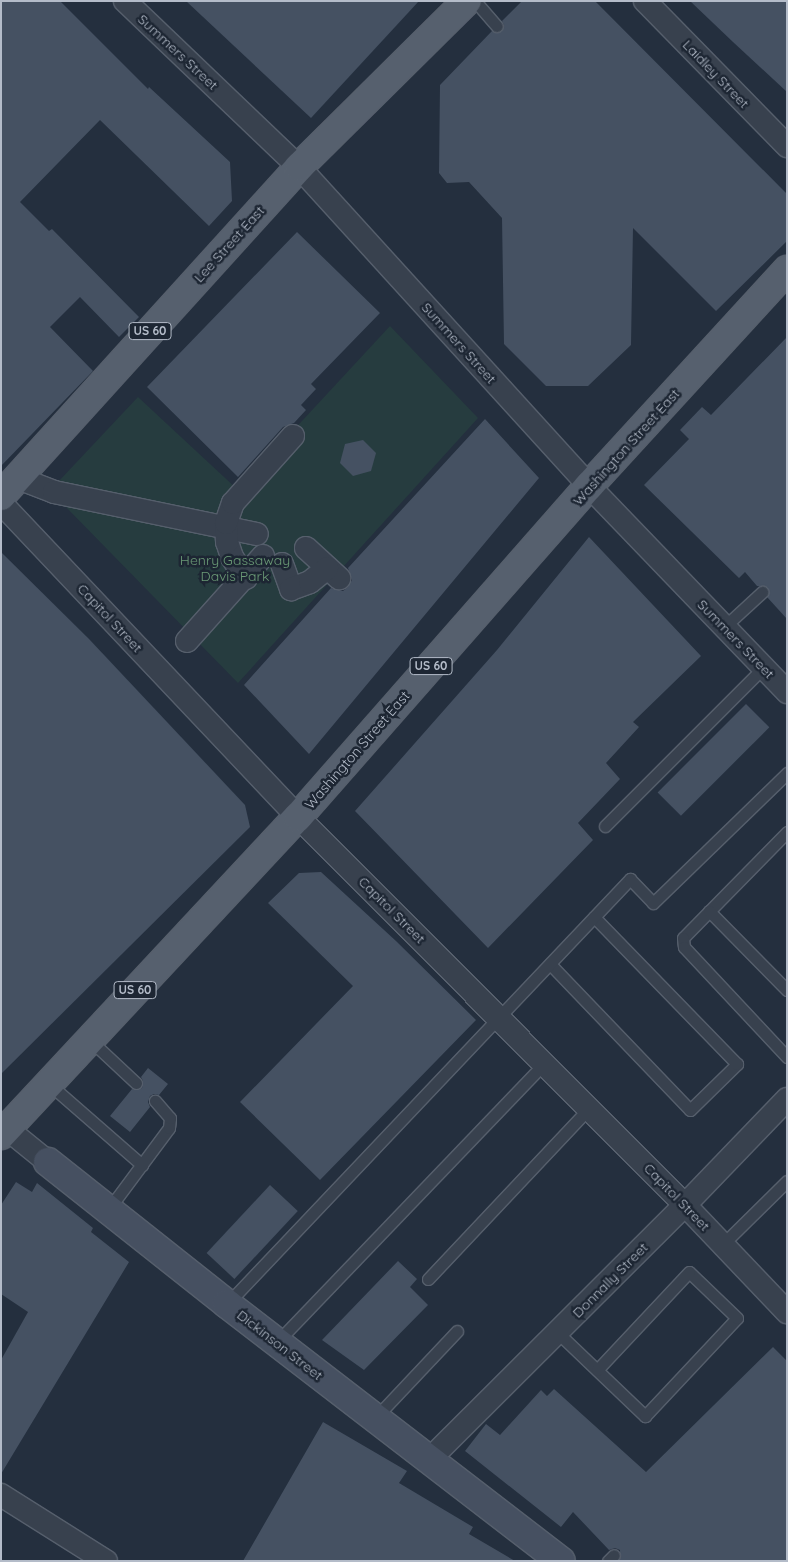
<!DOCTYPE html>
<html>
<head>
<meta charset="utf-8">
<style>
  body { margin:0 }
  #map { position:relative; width:788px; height:1562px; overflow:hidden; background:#242f3e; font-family:Quicksand,sans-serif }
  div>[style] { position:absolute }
  .green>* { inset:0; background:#263c3f }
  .building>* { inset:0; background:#455162; transform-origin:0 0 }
  .roads { filter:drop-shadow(1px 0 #565f6c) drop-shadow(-1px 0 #565f6c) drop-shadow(0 1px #565f6c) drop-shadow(0 -1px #565f6c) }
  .lane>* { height:11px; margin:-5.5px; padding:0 5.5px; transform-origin:5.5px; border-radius:5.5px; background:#38414e }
  .street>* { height:22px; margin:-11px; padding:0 11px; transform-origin:11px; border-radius:11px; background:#38414e }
  .secondary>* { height:28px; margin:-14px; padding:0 14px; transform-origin:14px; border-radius:14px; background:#465061 }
  .primary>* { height:28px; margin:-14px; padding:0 14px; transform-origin:14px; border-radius:14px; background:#56606e }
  span { translate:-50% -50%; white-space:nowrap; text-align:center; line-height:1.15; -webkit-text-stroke:5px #1d2633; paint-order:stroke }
  .shield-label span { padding:1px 4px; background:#1d2633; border:1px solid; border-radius:4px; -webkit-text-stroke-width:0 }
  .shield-label { font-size:12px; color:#b4bcc9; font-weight:700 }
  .street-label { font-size:14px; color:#b4bcc9 }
  .park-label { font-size:14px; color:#6b9a76 }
  .frame { position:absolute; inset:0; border:2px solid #b4bcc9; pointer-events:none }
</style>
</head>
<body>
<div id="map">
  <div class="green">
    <div style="clip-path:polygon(390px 326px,478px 418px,238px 683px,61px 502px,58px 482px,138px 397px,238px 490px)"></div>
  </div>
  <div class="building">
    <div style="clip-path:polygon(1px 1px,60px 1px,148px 89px,149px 87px,230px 162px,232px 201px,209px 226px,100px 120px,20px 202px,49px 231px,52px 229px,139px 317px,119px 337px,80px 297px,50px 327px,93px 371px,1px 466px)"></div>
    <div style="clip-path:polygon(186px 1px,419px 1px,311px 118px)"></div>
    <div style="clip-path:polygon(522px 1px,595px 1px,787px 194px,787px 241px,716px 311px,633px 228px,631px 345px,588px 386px,546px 386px,504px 344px,502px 218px,469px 182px,447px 183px,439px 173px,440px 85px,492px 31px,498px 33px,502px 31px,504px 25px,502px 21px)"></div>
    <div style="clip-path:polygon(690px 1px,787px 1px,787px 92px,733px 42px)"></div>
    <div style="clip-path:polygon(297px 232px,380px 313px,311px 384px,316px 389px,301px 405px,306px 410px,294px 423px,283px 427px,238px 477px,147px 387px)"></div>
    <div style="clip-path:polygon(787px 337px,787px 619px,767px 597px,769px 591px,767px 587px,757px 586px,745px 572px,739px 578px,644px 485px,689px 439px,680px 430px,702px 407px,711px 415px)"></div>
    <div style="clip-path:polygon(485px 419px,539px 478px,309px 754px,244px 685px,331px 588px,343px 591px,348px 587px,352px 580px,348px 568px)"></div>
    <div style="clip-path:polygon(363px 440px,376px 453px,371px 471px,353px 476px,340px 463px,345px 444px)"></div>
    <div style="clip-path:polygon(589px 537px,701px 656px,633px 722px,639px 727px,606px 763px,620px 779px,578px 823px,593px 840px,488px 948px,355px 811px,497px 650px)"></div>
    <div style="clip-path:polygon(1px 552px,89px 639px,245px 805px,250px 827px,1px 1074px)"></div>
    <div style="left:746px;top:704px;width:33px;height:125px;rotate:45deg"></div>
    <div style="clip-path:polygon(321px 872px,396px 941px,476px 1020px,320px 1180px,240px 1102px,353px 986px,268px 903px,299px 873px)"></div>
    <div style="clip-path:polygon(148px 1068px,168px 1084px,159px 1095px,154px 1094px,150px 1096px,148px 1102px,150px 1107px,130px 1132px,110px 1116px,132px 1089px,138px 1090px,142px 1088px,143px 1081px,141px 1077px)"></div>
    <div style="clip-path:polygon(16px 1182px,32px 1192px,37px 1183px,93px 1228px,91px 1232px,129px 1262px,1px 1474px,1px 1360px,28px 1312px,1px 1294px,1px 1205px)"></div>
    <div style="left:270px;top:1185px;width:38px;height:93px;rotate:43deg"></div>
    <div style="clip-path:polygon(398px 1261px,417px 1279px,410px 1287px,428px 1305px,364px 1370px,322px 1340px)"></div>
    <div style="clip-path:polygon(773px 1347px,787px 1361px,787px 1561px,620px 1561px,620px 1550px,615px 1548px,609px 1550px,573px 1512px,561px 1527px,465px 1451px,486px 1424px,500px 1435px,541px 1390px,547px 1396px,554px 1389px,646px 1472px)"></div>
    <div style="clip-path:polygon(323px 1422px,407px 1471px,399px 1483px,473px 1527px,469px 1534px,515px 1561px,243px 1561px)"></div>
  </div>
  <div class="roads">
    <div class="lane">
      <div style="left:475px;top:1px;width:33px;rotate:49deg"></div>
      <div style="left:724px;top:627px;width:52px;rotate:-42.6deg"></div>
      <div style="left:605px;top:826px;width:223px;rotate:-45deg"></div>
      <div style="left:787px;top:832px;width:148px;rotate:134.5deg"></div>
      <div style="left:683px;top:938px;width:9px;rotate:84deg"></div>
      <div style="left:684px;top:947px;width:151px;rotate:46.9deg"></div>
      <div style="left:709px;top:911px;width:111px;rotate:45.4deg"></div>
      <div style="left:550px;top:964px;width:202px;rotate:46.2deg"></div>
      <div style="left:690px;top:1110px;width:66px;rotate:-44.4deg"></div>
      <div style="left:737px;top:1064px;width:205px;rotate:-134.2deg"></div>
      <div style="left:90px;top:1040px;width:63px;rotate:43.1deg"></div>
      <div style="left:48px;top:1083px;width:125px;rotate:41.1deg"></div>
      <div style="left:108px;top:1210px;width:102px;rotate:-53.4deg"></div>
      <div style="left:169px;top:1128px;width:10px;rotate:-84deg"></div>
      <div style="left:170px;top:1118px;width:23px;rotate:-131deg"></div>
      <div style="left:722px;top:1245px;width:91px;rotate:-44.6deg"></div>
      <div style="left:428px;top:1279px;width:235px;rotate:-46.7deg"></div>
      <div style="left:227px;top:1304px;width:586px;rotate:-46.52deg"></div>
      <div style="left:630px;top:879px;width:33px;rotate:46deg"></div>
      <div style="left:653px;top:903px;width:187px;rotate:-44.1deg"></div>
      <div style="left:557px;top:1332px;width:122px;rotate:43.7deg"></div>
      <div style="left:645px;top:1416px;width:134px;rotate:-46.8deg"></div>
      <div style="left:737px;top:1318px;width:66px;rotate:-136.2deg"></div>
      <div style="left:689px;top:1272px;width:134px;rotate:133.2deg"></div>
      <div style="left:277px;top:1342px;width:387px;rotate:-46.2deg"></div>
      <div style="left:376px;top:1417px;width:118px;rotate:-46.7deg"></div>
      <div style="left:608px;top:1561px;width:8px;rotate:-45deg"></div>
    </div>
    <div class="street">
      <div style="left:125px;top:1px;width:240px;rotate:43.7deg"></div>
      <div style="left:299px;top:167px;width:431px;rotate:47.7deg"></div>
      <div style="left:589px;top:486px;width:286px;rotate:46.1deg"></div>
      <div style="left:645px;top:1px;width:203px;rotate:45.6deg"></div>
      <div style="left:18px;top:478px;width:39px;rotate:21deg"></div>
      <div style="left:54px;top:492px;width:207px;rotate:11.7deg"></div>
      <div style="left:1px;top:503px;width:432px;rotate:46.6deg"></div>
      <div style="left:298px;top:817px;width:548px;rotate:45.07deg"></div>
      <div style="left:685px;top:1205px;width:148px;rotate:46.4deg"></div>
      <div style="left:306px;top:548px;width:45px;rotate:42.3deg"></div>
      <div style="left:282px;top:564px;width:27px;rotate:70deg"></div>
      <div style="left:291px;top:589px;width:20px;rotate:-20deg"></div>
      <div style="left:310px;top:582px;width:22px;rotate:-39deg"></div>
      <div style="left:246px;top:578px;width:25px;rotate:-124deg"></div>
      <div style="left:232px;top:557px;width:16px;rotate:-108deg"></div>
      <div style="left:227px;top:542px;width:19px;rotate:-93deg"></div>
      <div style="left:226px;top:523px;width:21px;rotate:-71deg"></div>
      <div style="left:233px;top:503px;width:90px;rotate:-48.2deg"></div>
      <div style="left:187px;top:641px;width:114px;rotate:-48.2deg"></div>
      <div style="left:6px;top:1128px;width:54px;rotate:39deg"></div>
      <div style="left:431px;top:1458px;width:359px;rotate:-44.9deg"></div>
      <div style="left:685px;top:1205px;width:147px;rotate:-46.1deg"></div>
      <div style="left:1px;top:1495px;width:124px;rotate:32.2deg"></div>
    </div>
    <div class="secondary">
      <div style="left:48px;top:1162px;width:228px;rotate:38.4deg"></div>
      <div style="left:227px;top:1304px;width:421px;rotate:37.6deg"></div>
    </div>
    <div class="primary">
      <div style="left:1px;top:496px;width:444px;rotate:-47.8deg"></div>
      <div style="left:299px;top:167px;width:236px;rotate:-44.7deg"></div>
      <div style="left:1px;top:1135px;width:435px;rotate:-47deg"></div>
      <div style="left:298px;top:817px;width:441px;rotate:-48.7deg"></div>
      <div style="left:589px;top:486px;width:293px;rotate:-47.5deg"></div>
    </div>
  </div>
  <div class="shield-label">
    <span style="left:150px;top:331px">US 60</span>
    <span style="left:431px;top:666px">US 60</span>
    <span style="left:135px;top:990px">US 60</span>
  </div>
  <div class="street-label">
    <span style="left:178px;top:52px;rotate:43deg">Summers Street</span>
    <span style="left:716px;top:74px;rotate:46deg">Laidley Street</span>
    <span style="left:229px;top:244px;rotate:-48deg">Lee Street East</span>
    <span style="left:459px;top:343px;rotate:48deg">Summers Street</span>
    <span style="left:626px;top:447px;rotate:-48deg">Washington Street East</span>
    <span style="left:110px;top:618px;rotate:47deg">Capitol Street</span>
    <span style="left:736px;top:639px;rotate:46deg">Summers Street</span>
    <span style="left:357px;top:750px;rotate:-49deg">Washington Street East</span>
    <span style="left:392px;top:910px;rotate:45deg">Capitol Street</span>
    <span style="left:677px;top:1197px;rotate:46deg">Capitol Street</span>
    <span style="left:610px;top:1280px;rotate:-45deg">Donnally Street</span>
    <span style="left:280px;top:1345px;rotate:38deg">Dickinson Street</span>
  </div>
  <div class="park-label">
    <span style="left:235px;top:568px">Henry Gassaway<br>Davis Park</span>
  </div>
  <div class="frame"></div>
</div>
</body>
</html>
